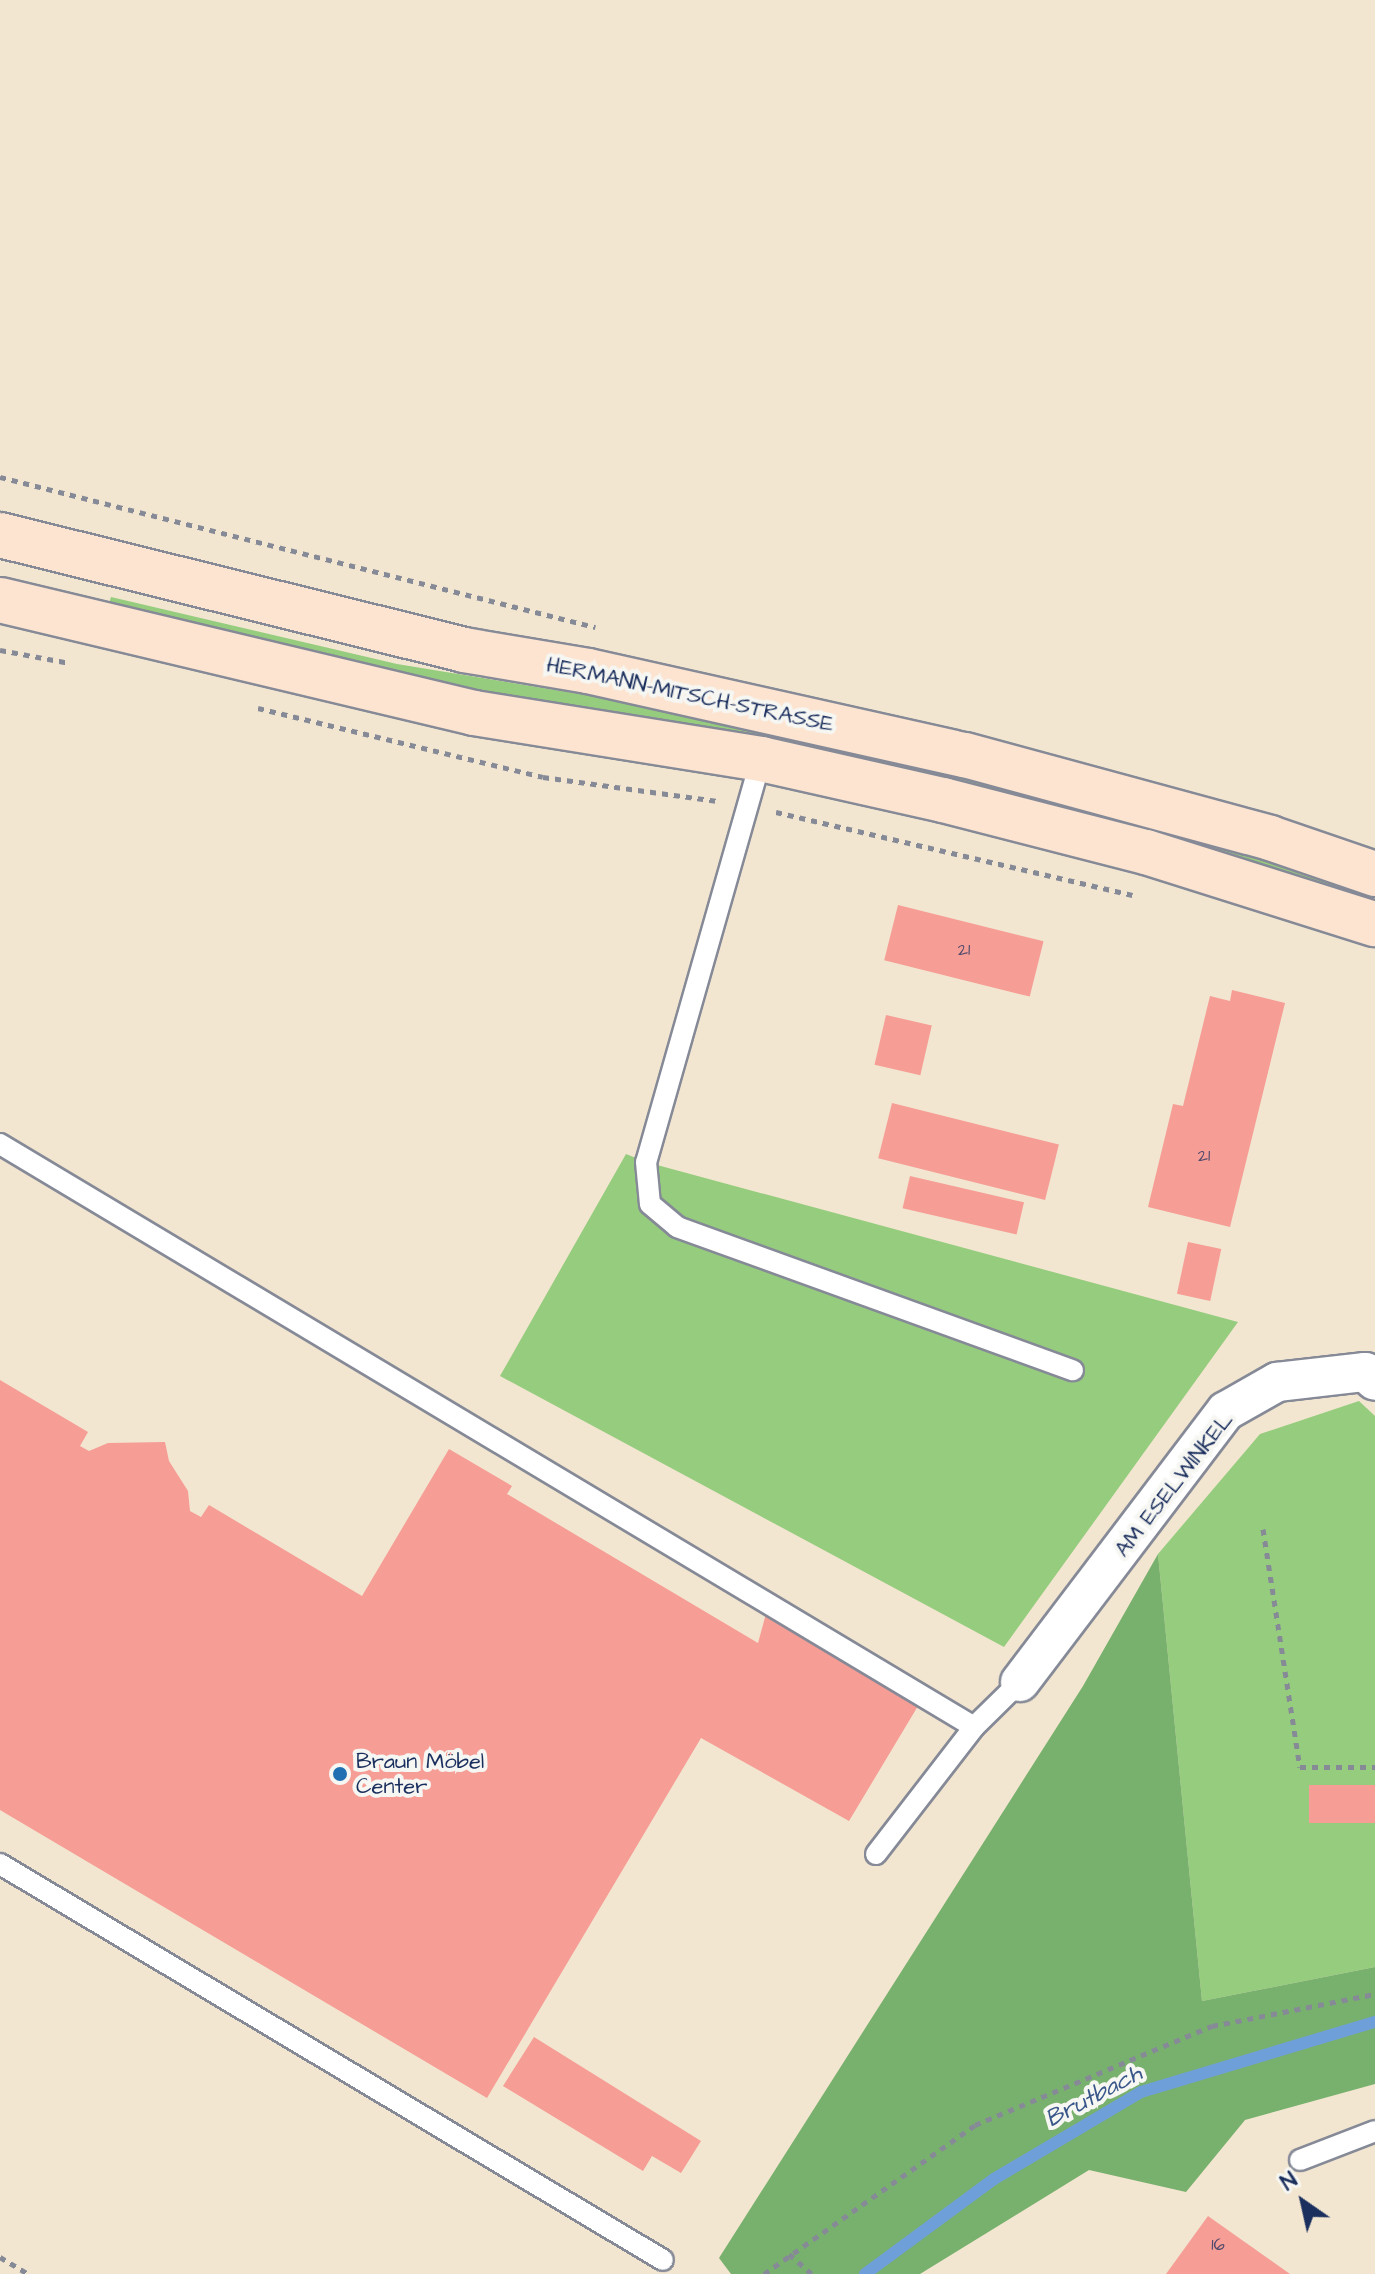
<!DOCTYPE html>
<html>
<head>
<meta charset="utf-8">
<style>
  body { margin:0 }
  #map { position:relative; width:1375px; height:2274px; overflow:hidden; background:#f2e6d0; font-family:"Architects Daughter",sans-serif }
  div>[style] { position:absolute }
  .green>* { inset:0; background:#96cc7e; transform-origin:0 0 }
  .forest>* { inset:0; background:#78b06d }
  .stream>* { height:12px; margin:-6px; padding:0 6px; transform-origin:6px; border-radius:6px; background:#6f9fd9 }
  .building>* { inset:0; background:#f69d96; transform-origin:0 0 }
  .path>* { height:5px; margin-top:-2.5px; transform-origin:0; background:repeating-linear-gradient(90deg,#868a97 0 6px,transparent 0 12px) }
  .roads { filter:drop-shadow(2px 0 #868a97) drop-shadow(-2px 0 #868a97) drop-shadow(0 2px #868a97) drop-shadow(0 -2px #868a97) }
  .service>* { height:20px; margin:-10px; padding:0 10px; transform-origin:10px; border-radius:10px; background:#fff }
  .minor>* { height:38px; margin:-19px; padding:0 19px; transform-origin:19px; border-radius:19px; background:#fff }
  .secondary>* { height:44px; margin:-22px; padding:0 22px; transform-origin:22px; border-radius:22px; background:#fde4d0 }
  .dots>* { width:22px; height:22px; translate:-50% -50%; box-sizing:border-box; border:4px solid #f6f6f2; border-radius:50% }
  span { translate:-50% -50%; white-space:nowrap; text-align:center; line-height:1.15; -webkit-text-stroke:8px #f6f6f2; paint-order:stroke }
  .number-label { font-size:18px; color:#524a6c }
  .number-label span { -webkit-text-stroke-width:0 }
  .street-label { font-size:22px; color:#1b2f5e }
  .poi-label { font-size:22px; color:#1b2f5e }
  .left { translate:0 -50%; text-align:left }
  .water-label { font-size:24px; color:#385689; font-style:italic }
  .north { position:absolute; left:1263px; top:2162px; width:80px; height:80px; -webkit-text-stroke:6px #f6f6f2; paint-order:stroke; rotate:326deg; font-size:22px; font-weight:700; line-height:32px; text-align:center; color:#1b2f5e }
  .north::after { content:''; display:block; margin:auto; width:28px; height:36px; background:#1b2f5e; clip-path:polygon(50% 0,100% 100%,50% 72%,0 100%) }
</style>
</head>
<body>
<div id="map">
  <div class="green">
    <div style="clip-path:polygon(111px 597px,397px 664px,690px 712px,1128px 817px,1127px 826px,462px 690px,108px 607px)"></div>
    <div style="left:1181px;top:831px;width:203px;height:13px;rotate:17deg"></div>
    <div style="clip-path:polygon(626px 1154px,646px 1162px,1238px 1322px,1004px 1647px,500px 1376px)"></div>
    <div style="clip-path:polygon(1359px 1401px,1375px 1416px,1375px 1967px,1202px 2001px,1158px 1554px,1260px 1434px)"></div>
  </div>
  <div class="forest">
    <div style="clip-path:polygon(1158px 1554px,1202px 2001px,1375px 1967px,1375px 2084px,1245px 2120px,1186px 2192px,1089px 2170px,920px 2274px,731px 2274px,719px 2258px,1083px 1686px)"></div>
  </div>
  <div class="stream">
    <div style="left:865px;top:2274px;width:160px;rotate:-36.4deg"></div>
    <div style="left:994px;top:2179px;width:171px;rotate:-30.6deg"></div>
    <div style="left:1141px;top:2092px;width:244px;rotate:-16.7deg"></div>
  </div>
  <div class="building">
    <div style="left:898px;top:905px;width:150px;height:57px;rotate:14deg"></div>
    <div style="clip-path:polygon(1232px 990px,1285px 1003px,1230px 1227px,1148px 1207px,1173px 1104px,1183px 1106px,1210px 996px,1230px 1001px)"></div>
    <div style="left:886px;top:1015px;width:47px;height:51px;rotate:13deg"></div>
    <div style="left:892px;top:1103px;width:172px;height:57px;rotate:14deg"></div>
    <div style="left:910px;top:1176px;width:117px;height:33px;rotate:13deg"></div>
    <div style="left:1188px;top:1242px;width:34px;height:53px;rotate:12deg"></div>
    <div style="clip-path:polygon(0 1380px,88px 1432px,80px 1446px,89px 1451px,108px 1443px,165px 1442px,169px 1461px,188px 1491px,190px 1511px,201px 1517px,209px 1505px,362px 1596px,449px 1449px,512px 1486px,507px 1494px,758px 1643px,767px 1610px,921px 1701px,849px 1821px,701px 1738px,487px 2098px,0 1810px)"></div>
    <div style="left:1375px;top:1785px;width:38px;height:66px;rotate:90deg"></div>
    <div style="clip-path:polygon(534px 2037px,701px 2141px,681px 2173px,652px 2156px,643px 2171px,503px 2086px)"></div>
    <div style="clip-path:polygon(1208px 2216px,1290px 2274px,1166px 2274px)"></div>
  </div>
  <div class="path">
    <div style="left:0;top:477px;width:614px;rotate:14.15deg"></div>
    <div style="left:0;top:650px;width:71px;rotate:10.5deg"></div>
    <div style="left:258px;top:708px;width:293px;rotate:13.6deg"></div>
    <div style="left:543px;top:777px;width:178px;rotate:7.8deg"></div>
    <div style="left:776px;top:812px;width:366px;rotate:13.1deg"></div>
    <div style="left:1263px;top:1529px;width:241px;rotate:81.2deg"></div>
    <div style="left:1300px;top:1767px;width:75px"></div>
    <div style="left:789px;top:2254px;width:30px;rotate:41deg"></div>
    <div style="left:0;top:2257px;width:33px;rotate:31deg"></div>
    <div style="left:764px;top:2274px;width:258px;rotate:-35.2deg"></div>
    <div style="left:975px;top:2125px;width:257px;rotate:-22.7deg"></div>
    <div style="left:1212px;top:2026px;width:166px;rotate:-11.1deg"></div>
  </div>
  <div class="roads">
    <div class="service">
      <div style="left:761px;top:759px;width:419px;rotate:105.9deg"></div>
      <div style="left:646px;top:1162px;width:42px;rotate:84.6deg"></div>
      <div style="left:650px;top:1204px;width:35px;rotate:40deg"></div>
      <div style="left:677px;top:1227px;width:421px;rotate:19.9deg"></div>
      <div style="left:0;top:1144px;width:1135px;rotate:30.9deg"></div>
      <div style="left:876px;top:1854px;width:160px;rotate:-52.3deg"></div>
      <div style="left:974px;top:1727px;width:64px;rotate:-44.4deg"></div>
      <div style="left:0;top:1864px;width:772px;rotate:30.85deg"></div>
      <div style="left:1300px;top:2160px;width:80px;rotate:-21.1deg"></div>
    </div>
    <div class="minor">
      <div style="left:1020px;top:1682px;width:340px;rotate:-52.8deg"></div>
      <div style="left:1226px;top:1411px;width:59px;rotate:-29.6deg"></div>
      <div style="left:1277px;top:1382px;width:89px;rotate:-6.5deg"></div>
      <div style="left:1365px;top:1372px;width:13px;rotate:42deg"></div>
    </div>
    <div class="secondary">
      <div style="left:0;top:535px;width:478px;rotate:13.9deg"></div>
      <div style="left:464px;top:650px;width:126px;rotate:9.6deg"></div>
      <div style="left:588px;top:671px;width:386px;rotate:12.6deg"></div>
      <div style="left:965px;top:755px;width:316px;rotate:15.2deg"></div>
      <div style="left:1270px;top:838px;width:111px;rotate:18.9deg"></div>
      <div style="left:0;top:600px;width:487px;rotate:13.4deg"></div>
      <div style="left:474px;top:713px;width:291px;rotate:9.1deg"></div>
      <div style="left:761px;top:759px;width:187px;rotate:12.7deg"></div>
      <div style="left:943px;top:800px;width:210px;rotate:14.4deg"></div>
      <div style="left:1146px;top:852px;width:240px;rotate:17.5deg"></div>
    </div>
  </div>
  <div class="dots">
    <div style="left:340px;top:1774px;background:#1f6fb2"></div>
  </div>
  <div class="number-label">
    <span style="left:964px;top:950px">21</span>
    <span style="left:1204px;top:1156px">21</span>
    <span style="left:1218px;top:2245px">16</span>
  </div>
  <div class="street-label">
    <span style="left:690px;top:695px;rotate:12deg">HERMANN-MITSCH-STRASSE</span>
    <span style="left:1174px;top:1485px;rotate:-52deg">AM ESELWINKEL</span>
  </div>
  <div class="poi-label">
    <span class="left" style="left:356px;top:1774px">Braun Möbel<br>Center</span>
  </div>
  <div class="water-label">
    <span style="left:1094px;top:2097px;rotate:-28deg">Brutbach</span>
  </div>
  <div class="north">N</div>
</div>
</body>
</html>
